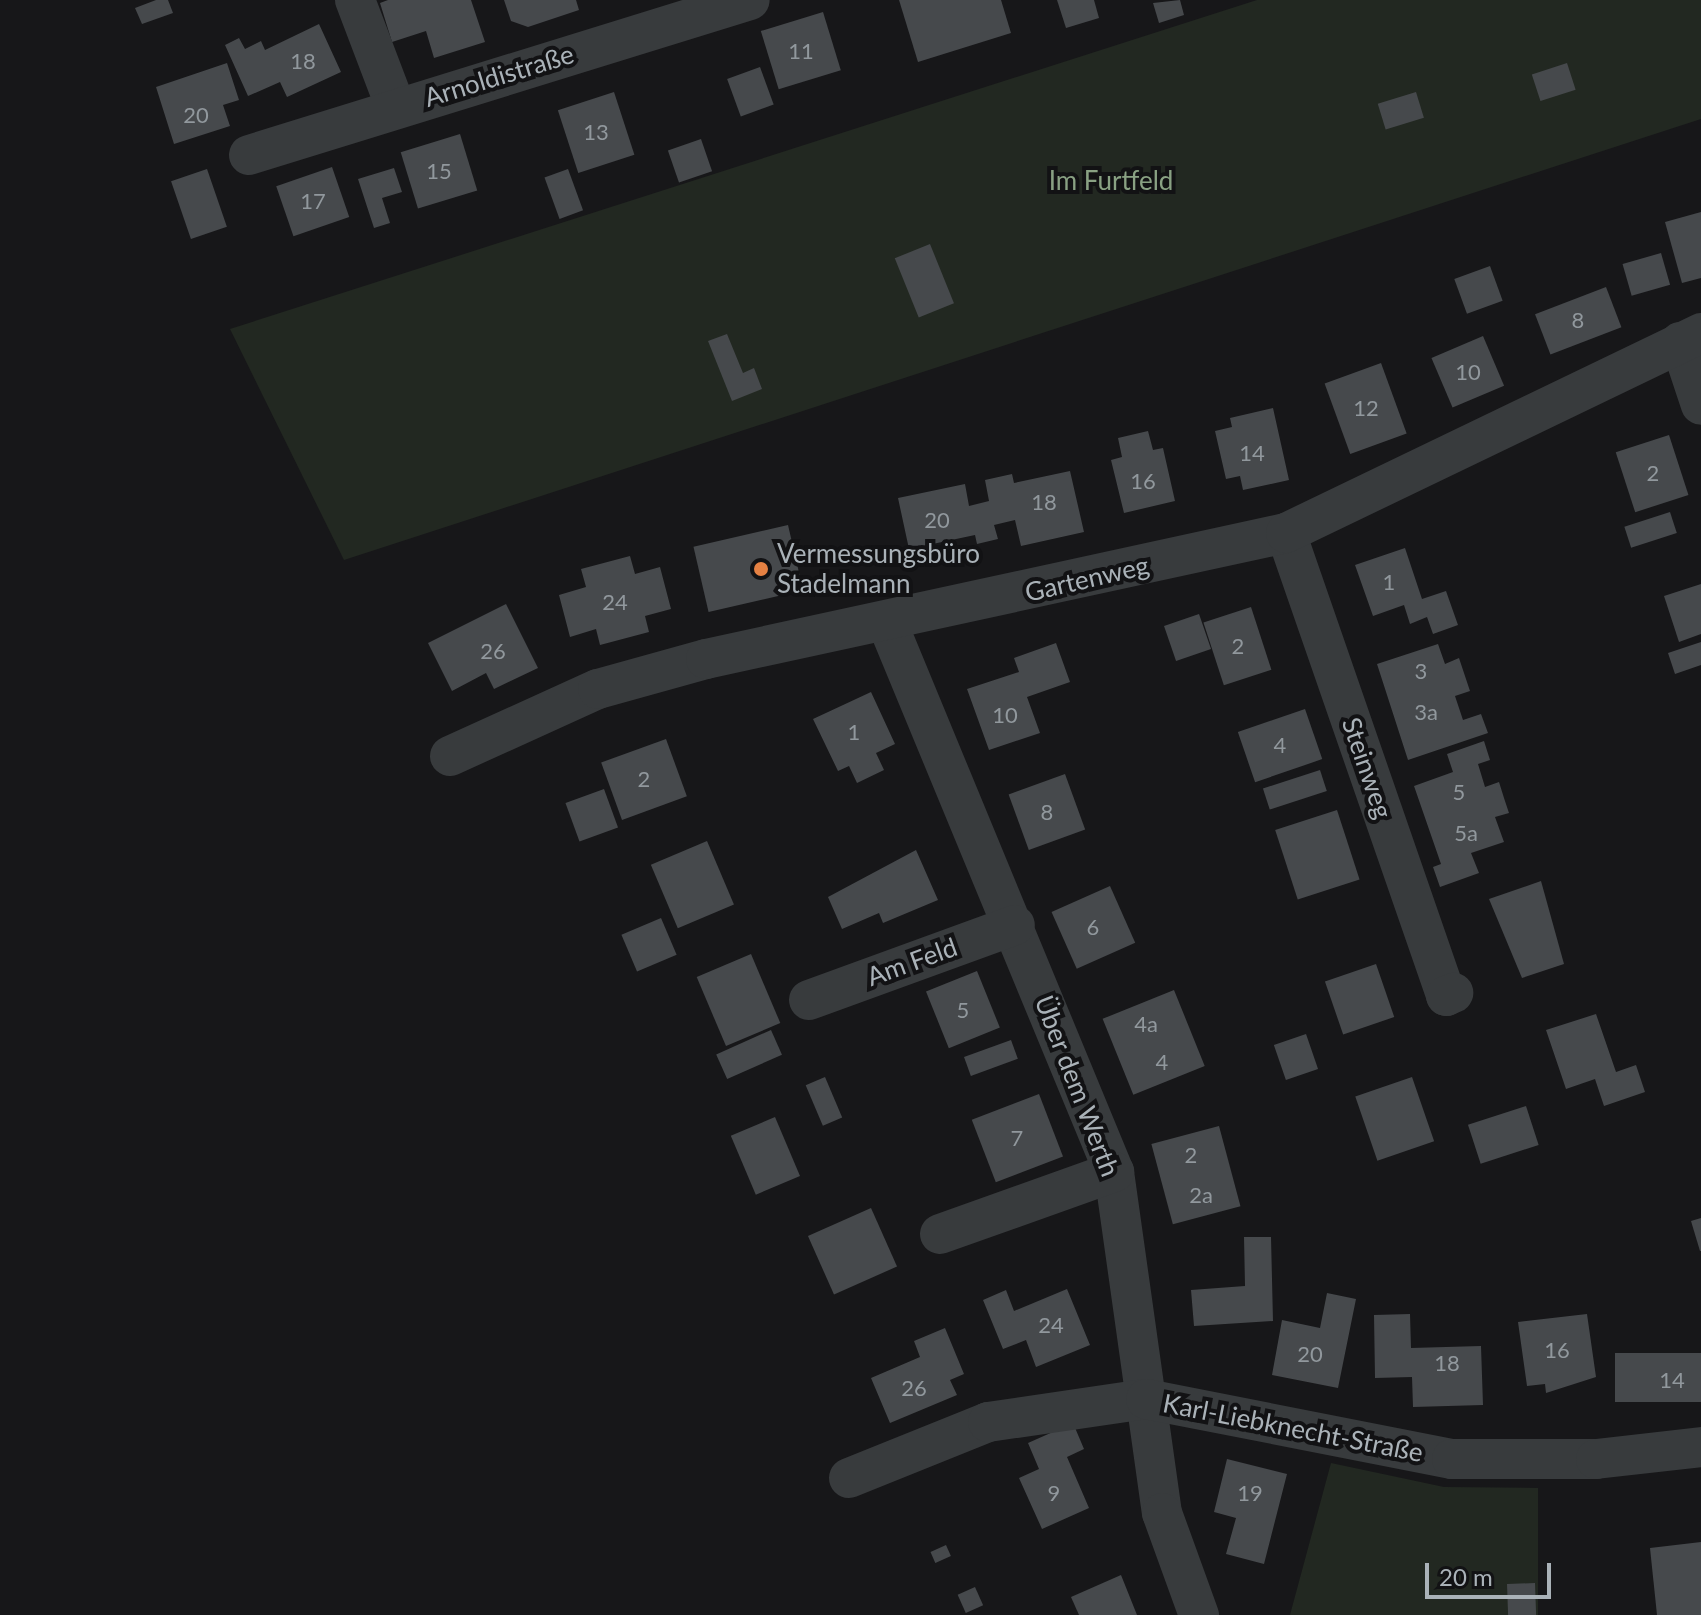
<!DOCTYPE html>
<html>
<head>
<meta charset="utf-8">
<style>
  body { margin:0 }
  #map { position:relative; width:1701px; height:1615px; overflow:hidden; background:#171719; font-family:Lato,sans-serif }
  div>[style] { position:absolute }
  .green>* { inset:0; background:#222821 }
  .building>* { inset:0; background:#46494c; transform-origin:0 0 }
  .minor>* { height:40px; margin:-20px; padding:0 20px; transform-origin:20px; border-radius:20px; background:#383b3d }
  .dots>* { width:22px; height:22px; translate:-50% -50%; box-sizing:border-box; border:4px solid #121214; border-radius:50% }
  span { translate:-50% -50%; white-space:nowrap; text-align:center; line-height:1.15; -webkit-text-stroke:8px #121214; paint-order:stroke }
  .number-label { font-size:22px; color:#91989d }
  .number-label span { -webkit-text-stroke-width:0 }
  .street-label { font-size:26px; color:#aab2b8 }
  .park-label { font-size:26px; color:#89a183 }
  .poi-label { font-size:26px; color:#aab2b8 }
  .left { translate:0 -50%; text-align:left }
  .scale { position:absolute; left:1425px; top:1563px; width:126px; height:36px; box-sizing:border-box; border:4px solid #aab2b8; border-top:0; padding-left:10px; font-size:24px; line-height:28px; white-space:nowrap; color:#aab2b8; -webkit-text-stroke:6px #121214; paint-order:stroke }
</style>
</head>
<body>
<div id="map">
  <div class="green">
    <div style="clip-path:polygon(1257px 0,1701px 0,1701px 119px,344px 560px,230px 329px)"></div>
    <div style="clip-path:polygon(1331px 1463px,1444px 1487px,1538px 1488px,1538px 1615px,1290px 1615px)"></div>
  </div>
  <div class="building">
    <div style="clip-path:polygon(156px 0,168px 0,173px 13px,142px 24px,135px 8px)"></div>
    <div style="clip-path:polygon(388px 0,471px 0,485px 42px,434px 58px,426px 31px,392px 42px,380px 3px)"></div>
    <div style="clip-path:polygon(504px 0,576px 0,579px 10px,528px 27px,511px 21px)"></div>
    <div style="clip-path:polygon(899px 0,1001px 0,1011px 33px,918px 62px)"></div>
    <div style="clip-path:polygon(1057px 0,1094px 0,1099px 18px,1066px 28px)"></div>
    <div style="clip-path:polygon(1180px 0,1184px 15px,1159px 23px,1153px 3px)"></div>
    <div style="left:823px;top:12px;width:61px;height:65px;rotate:73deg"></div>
    <div style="clip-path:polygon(319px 24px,341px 72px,287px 97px,280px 82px,248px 96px,225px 45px,239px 38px,245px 49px,261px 41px,265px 50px)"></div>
    <div style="clip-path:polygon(227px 63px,239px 100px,223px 105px,230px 126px,174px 144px,156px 87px)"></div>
    <div style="left:1567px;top:63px;width:28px;height:37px;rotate:72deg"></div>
    <div style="left:760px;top:67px;width:40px;height:35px;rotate:70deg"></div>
    <div style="left:614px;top:92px;width:66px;height:59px;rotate:72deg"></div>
    <div style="left:1416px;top:92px;width:27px;height:40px;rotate:73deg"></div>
    <div style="left:460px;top:134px;width:59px;height:62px;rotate:73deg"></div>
    <div style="left:701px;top:139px;width:34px;height:35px;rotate:71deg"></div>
    <div style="left:332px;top:167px;width:53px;height:59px;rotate:71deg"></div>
    <div style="clip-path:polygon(394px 168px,402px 192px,382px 198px,390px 223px,374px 228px,358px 179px)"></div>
    <div style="left:207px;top:169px;width:61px;height:38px;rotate:71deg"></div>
    <div style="left:568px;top:169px;width:44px;height:25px;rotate:70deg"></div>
    <div style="clip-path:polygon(1701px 212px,1701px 278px,1682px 283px,1665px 222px)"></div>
    <div style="left:930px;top:244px;width:64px;height:38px;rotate:68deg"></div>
    <div style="left:1661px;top:253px;width:33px;height:40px;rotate:74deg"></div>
    <div style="left:1490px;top:266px;width:37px;height:38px;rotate:70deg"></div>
    <div style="left:1606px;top:287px;width:43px;height:76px;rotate:69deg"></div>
    <div style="clip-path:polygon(727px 334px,743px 373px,754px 368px,762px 389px,732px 401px,708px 341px)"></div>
    <div style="left:1483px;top:336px;width:54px;height:56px;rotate:67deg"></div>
    <div style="left:1381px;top:363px;width:75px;height:60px;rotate:70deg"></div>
    <div style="clip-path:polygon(1273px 408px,1289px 480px,1243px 490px,1240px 476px,1226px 479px,1215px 431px,1232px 427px,1230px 418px)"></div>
    <div style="clip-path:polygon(1148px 431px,1153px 450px,1163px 448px,1175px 501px,1124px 513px,1111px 460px,1122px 457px,1118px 438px)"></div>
    <div style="left:1669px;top:435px;width:63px;height:56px;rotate:72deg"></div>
    <div style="clip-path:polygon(1070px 471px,1084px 532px,1021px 546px,1015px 520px,994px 525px,998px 539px,977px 544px,975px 535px,909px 549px,898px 498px,965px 484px,969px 506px,989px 501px,985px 480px,1012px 474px,1014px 483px)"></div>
    <div style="left:1670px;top:512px;width:22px;height:48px;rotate:72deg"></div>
    <div style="left:788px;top:525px;width:67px;height:97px;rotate:77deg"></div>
    <div style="clip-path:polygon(1405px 548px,1422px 599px,1446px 591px,1458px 625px,1433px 634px,1427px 617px,1410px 624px,1404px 605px,1373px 616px,1355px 565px)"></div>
    <div style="clip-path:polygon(630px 556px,635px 574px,660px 567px,671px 609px,645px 616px,649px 632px,600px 645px,596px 629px,570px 637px,559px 595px,586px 587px,581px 569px)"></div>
    <div style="clip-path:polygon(1701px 584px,1701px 634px,1679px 642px,1664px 596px)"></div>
    <div style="clip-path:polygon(506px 604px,538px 668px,494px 689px,486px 673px,452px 691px,428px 643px)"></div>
    <div style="left:1251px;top:607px;width:66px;height:50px;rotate:72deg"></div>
    <div style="left:1199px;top:614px;width:37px;height:37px;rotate:71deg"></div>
    <div style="clip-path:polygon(1701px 642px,1701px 665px,1675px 674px,1668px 653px)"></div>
    <div style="clip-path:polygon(1056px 643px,1070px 682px,1027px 697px,1040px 733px,989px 750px,967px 689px,1019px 672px,1014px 658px)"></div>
    <div style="clip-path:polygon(1438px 644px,1445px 664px,1459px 658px,1470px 691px,1455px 696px,1463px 720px,1481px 714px,1488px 733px,1408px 760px,1377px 664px)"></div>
    <div style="clip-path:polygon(871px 692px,895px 744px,876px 753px,884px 770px,857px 783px,849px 766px,838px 771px,813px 719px)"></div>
    <div style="left:1305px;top:709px;width:53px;height:71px;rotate:71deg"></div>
    <div style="left:666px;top:739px;width:61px;height:69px;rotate:70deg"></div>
    <div style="clip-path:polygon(1484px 741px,1490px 760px,1478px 764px,1485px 787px,1499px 782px,1504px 798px,1509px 813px,1495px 817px,1504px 842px,1471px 853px,1479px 873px,1440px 887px,1433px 867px,1441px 864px,1414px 786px,1453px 772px,1447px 754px)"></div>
    <div style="left:1320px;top:770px;width:22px;height:60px;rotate:72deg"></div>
    <div style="left:1065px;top:774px;width:59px;height:60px;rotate:70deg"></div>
    <div style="left:604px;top:789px;width:41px;height:41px;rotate:70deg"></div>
    <div style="left:1337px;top:810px;width:73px;height:65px;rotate:72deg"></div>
    <div style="left:707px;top:841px;width:69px;height:61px;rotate:67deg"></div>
    <div style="clip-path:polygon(916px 850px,938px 900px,883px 923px,879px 913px,842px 929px,828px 897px)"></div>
    <div style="clip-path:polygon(1541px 881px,1564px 964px,1522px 978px,1489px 899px)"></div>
    <div style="left:1110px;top:886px;width:62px;height:64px;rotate:66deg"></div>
    <div style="left:661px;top:918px;width:40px;height:43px;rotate:67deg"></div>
    <div style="left:751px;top:954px;width:75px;height:59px;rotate:67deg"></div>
    <div style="left:1376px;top:964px;width:56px;height:54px;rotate:71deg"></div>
    <div style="left:977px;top:971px;width:61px;height:55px;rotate:68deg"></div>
    <div style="left:1174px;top:990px;width:82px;height:77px;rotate:68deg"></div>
    <div style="clip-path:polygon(1596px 1014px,1616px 1072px,1636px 1065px,1645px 1092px,1604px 1106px,1595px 1079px,1566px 1089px,1546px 1030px)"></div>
    <div style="left:771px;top:1030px;width:27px;height:60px;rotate:66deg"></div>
    <div style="left:1306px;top:1034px;width:37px;height:34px;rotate:71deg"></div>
    <div style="left:1011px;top:1040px;width:20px;height:50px;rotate:70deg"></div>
    <div style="left:825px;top:1077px;width:44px;height:21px;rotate:67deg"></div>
    <div style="left:1412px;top:1077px;width:68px;height:60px;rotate:71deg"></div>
    <div style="left:1039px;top:1094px;width:67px;height:72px;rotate:69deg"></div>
    <div style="left:1526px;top:1106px;width:41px;height:61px;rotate:72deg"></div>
    <div style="left:775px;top:1117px;width:64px;height:48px;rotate:67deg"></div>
    <div style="left:1219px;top:1126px;width:83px;height:70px;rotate:75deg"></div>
    <div style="left:871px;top:1208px;width:64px;height:69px;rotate:66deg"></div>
    <div style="clip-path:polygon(1701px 1218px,1701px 1251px,1700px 1251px,1691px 1221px)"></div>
    <div style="clip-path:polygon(1244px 1237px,1271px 1237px,1273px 1321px,1194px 1326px,1191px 1290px,1245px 1286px)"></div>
    <div style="clip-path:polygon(1067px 1289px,1090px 1345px,1036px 1367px,1026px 1340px,1003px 1349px,983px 1300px,1006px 1290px,1014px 1311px)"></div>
    <div style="clip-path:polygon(1327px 1293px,1356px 1299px,1338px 1388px,1272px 1375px,1282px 1320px,1320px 1328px)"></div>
    <div style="clip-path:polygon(1410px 1314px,1411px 1348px,1481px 1346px,1483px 1405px,1413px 1407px,1412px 1377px,1375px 1378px,1374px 1315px)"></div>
    <div style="clip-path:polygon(1587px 1314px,1596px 1377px,1546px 1393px,1545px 1384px,1527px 1386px,1518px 1322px)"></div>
    <div style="clip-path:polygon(945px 1328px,964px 1374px,950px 1380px,957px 1395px,890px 1423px,871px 1378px,920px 1357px,914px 1341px)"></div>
    <div style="left:1701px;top:1353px;width:49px;height:86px;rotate:90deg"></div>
    <div style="clip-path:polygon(1073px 1423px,1084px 1449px,1067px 1457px,1089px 1508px,1042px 1529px,1019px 1478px,1039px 1469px,1028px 1443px)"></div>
    <div style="clip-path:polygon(1227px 1459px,1287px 1474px,1264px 1564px,1226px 1554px,1236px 1518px,1214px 1512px)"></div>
    <div style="clip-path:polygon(1701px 1542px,1701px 1615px,1657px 1615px,1650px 1548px)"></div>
    <div style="left:946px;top:1545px;width:12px;height:17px;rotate:66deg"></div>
    <div style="clip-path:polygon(1121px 1575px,1137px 1615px,1079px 1615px,1071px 1597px)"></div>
    <div style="left:1535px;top:1583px;width:32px;height:28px;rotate:88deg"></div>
    <div style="left:975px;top:1587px;width:20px;height:19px;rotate:66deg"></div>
  </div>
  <div class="minor">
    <div style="left:355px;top:0;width:116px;rotate:69.2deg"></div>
    <div style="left:249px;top:155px;width:524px;rotate:-17.19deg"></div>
    <div style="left:1680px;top:342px;width:66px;rotate:71.6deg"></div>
    <div style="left:1286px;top:533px;width:490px;rotate:70.9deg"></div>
    <div style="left:1446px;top:996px;width:8px;rotate:-23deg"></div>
    <div style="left:888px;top:625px;width:592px;rotate:67.55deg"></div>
    <div style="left:1114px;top:1172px;width:344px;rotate:82deg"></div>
    <div style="left:1162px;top:1513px;width:109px;rotate:70.1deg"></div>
    <div style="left:450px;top:756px;width:162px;rotate:-24.4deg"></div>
    <div style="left:598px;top:689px;width:112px;rotate:-15.5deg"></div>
    <div style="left:706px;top:659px;width:594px;rotate:-12.26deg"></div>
    <div style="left:1286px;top:533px;width:461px;rotate:-25.7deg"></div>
    <div style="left:809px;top:1000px;width:219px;rotate:-20deg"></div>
    <div style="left:940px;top:1234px;width:185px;rotate:-19.6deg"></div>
    <div style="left:849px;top:1478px;width:150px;rotate:-21.9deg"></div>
    <div style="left:988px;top:1422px;width:160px;rotate:-8.3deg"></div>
    <div style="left:1146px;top:1399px;width:312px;rotate:11.1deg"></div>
    <div style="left:1452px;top:1459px;width:144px"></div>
    <div style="left:1596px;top:1459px;width:106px;rotate:-6.5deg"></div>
  </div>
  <div class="dots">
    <div style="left:761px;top:569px;background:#e58143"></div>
  </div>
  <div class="number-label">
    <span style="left:801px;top:51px">11</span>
    <span style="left:303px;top:61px">18</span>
    <span style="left:196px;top:115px">20</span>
    <span style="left:596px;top:132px">13</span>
    <span style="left:439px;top:171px">15</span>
    <span style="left:313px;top:201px">17</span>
    <span style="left:1578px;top:320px">8</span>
    <span style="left:1468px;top:372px">10</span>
    <span style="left:1366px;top:408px">12</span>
    <span style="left:1252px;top:453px">14</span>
    <span style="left:1653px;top:473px">2</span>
    <span style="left:1143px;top:481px">16</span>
    <span style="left:1044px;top:502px">18</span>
    <span style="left:937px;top:520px">20</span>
    <span style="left:1389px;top:582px">1</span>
    <span style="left:615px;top:602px">24</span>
    <span style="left:1238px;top:646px">2</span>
    <span style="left:493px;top:651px">26</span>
    <span style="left:1421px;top:671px">3</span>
    <span style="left:1426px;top:712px">3a</span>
    <span style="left:1005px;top:715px">10</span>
    <span style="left:854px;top:732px">1</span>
    <span style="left:1280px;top:745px">4</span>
    <span style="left:644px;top:779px">2</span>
    <span style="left:1459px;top:792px">5</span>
    <span style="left:1047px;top:812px">8</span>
    <span style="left:1466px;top:833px">5a</span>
    <span style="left:1093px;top:927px">6</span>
    <span style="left:963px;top:1010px">5</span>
    <span style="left:1146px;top:1024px">4a</span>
    <span style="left:1162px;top:1062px">4</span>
    <span style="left:1017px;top:1138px">7</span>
    <span style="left:1191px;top:1155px">2</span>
    <span style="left:1201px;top:1195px">2a</span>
    <span style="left:1051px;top:1325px">24</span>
    <span style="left:1557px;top:1350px">16</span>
    <span style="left:1310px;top:1354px">20</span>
    <span style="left:1447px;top:1363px">18</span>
    <span style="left:1672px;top:1380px">14</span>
    <span style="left:914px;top:1388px">26</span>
    <span style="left:1054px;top:1493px">9</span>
    <span style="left:1250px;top:1493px">19</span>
  </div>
  <div class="street-label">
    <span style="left:499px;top:76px;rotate:-17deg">Arnoldistraße</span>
    <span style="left:1087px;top:579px;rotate:-13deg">Gartenweg</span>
    <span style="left:1367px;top:768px;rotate:71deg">Steinweg</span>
    <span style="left:912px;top:962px;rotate:-20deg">Am Feld</span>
    <span style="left:1077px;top:1086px;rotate:69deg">Über dem Werth</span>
    <span style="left:1293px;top:1428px;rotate:11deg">Karl-Liebknecht-Straße</span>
  </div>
  <div class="park-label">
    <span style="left:1111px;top:181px">Im Furtfeld</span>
  </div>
  <div class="poi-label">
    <span class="left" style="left:777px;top:569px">Vermessungsbüro<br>Stadelmann</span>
  </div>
  <div class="scale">20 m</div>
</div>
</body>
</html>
